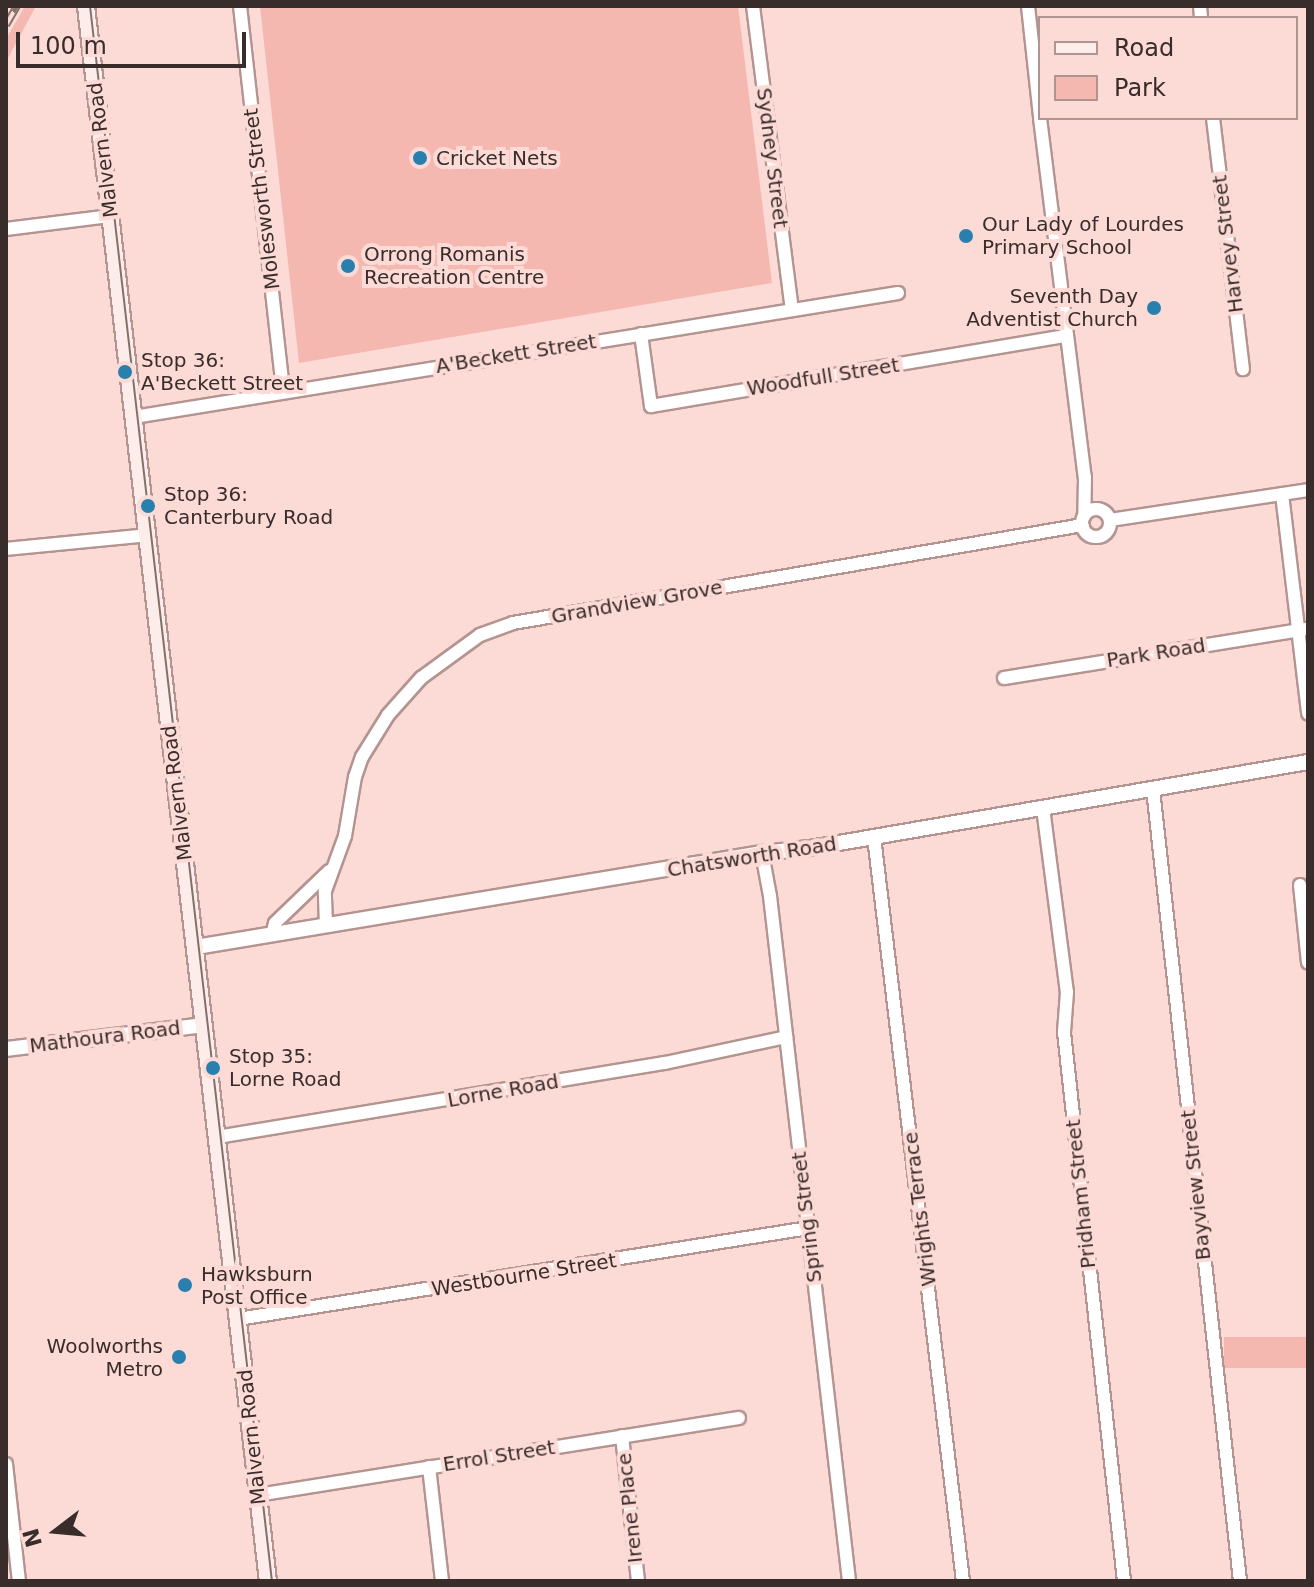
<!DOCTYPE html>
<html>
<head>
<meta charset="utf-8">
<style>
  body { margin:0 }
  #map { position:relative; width:1314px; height:1587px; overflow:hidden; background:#fcdad5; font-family:"DejaVu Sans",sans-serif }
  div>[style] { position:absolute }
  .green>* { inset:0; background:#f5b8b0; transform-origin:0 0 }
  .roads { filter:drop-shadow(2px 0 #b49490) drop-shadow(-2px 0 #b49490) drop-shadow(0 2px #b49490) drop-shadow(0 -2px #b49490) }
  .minor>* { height:12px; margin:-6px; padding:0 6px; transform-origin:6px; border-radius:6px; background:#fff }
  .minor>.ring { margin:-6px; padding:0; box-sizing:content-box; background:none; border:12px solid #fff; border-radius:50% }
  .tertiary>* { height:14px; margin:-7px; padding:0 7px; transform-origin:7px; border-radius:7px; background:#fff }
  .secondary>* { height:16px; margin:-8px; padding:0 8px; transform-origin:8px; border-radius:8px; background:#fcecea }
  .tram>* { height:2px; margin:-1px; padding:0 1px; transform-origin:1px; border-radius:1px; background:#846f6c }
  .rail>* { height:8px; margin-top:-4px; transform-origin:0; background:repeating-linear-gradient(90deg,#fcdad5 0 15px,#846f6c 0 30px); box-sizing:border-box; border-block:2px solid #846f6c }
  .dots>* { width:22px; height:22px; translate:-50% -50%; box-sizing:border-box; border:4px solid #fcdad5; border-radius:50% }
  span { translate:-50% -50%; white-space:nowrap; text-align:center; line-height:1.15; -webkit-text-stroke:8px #fcdad5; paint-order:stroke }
  .street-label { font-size:20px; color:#392d2b }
  .poi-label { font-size:20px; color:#392d2b }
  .left { translate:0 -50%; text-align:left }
  .right { translate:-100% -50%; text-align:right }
  .frame { position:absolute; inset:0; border:8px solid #392d2b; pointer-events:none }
  .legend { position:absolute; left:1038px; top:16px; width:260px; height:104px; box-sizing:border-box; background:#fcdad5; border:2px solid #ae9591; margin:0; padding:10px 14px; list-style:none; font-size:24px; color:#392d2b }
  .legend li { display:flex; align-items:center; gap:16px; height:40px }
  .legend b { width:40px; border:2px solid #ae9591 }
  .north { position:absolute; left:16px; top:1491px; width:80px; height:80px; -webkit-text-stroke:6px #fcdad5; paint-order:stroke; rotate:254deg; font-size:22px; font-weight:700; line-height:32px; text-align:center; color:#392d2b }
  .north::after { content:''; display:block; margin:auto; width:28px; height:36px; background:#392d2b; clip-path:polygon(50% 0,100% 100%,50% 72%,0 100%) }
  .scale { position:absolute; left:16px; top:32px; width:230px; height:36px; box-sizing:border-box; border:4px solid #392d2b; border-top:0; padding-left:10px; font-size:24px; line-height:28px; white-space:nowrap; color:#392d2b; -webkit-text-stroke:6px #fcdad5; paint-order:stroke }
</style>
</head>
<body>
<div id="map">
  <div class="green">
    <div style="clip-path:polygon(25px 6px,36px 6px,6px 62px,6px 39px)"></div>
    <div style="clip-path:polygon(260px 6px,738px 6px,772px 283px,299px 363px)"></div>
    <div style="left:1308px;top:1337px;width:31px;height:84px;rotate:90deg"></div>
  </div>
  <div class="roads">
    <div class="minor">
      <div style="left:240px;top:6px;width:388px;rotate:83.6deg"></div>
      <div style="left:753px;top:6px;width:305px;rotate:82.7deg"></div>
      <div style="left:1028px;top:6px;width:111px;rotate:83.8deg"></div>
      <div style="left:1200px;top:6px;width:12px;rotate:85deg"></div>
      <div style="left:1040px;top:118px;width:362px;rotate:82.9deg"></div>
      <div style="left:1085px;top:477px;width:39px;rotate:91deg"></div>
      <div style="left:1213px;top:118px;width:253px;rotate:83.2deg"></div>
      <div style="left:6px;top:229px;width:106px;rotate:-7.1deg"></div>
      <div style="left:641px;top:334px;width:73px;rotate:82.1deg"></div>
      <div style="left:651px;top:406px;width:422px;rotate:-9.6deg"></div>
      <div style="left:134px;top:417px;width:774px;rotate:-9.22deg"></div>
      <div style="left:1282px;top:494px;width:221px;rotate:83.2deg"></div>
      <div class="ring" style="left:1082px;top:509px;width:16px;height:16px"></div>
      <div style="left:1110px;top:520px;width:200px;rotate:-8.6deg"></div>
      <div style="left:6px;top:549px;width:143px;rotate:-5.6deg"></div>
      <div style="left:1004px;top:678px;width:308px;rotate:-9.2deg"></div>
      <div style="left:1153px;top:789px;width:797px;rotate:83.73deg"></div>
      <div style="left:1043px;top:808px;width:186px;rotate:82.6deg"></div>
      <div style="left:1067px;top:992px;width:40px;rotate:94.3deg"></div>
      <div style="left:1064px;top:1032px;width:552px;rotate:83.76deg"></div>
      <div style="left:874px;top:837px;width:749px;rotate:83.18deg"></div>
      <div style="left:762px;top:853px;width:44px;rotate:79.5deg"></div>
      <div style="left:770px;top:896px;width:690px;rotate:83.42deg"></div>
      <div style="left:1300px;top:885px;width:78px;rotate:84.1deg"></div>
      <div style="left:326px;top:926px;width:35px;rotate:-92deg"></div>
      <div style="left:325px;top:891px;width:59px;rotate:-70deg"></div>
      <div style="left:345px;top:836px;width:60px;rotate:-80.4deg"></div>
      <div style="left:355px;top:777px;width:21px;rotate:-71deg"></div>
      <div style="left:362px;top:757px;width:49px;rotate:-58.2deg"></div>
      <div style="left:388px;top:715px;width:50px;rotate:-48.3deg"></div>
      <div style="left:421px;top:678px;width:73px;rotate:-36.1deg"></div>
      <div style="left:480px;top:635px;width:35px;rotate:-20deg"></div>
      <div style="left:513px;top:623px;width:578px;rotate:-9.76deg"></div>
      <div style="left:272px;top:935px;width:12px;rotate:-76deg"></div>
      <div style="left:275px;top:923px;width:75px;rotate:-43.9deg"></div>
      <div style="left:217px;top:1137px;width:454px;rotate:-9.4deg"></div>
      <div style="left:665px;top:1063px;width:124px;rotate:-12.1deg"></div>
      <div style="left:238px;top:1319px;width:578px;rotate:-9.06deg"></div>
      <div style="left:622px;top:1436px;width:146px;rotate:83.7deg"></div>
      <div style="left:6px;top:1464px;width:118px;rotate:83.7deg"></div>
      <div style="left:429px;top:1467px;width:115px;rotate:83.5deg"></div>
      <div style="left:258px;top:1495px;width:487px;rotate:-9.1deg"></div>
    </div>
    <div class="tertiary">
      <div style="left:196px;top:947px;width:574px;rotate:-9.43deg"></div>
      <div style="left:762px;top:853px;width:48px;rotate:-5.9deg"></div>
      <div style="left:810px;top:848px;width:505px;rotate:-9.8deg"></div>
      <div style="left:6px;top:1049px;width:199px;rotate:-6.9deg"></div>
    </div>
    <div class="secondary">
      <div style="left:86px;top:6px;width:1585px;rotate:83.41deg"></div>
    </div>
  </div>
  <div class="tram">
    <div style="left:90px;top:6px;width:1585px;rotate:83.41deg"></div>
  </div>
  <div class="rail">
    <div style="left:6px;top:25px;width:22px;rotate:-60deg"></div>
  </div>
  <div class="dots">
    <div style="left:420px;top:158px;background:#2980af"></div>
    <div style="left:966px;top:236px;background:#2980af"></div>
    <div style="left:348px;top:266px;background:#2980af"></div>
    <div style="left:1154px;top:308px;background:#2980af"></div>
    <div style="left:125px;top:372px;background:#2980af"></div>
    <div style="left:148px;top:506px;background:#2980af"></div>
    <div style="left:213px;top:1068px;background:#2980af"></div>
    <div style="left:185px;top:1285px;background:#2980af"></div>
    <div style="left:179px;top:1357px;background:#2980af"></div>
  </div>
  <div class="street-label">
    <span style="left:103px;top:150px;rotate:-97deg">Malvern Road</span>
    <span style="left:772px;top:158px;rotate:83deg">Sydney Street</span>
    <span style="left:262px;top:199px;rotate:-97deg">Molesworth Street</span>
    <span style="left:1228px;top:244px;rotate:-97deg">Harvey Street</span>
    <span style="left:516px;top:354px;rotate:-9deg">A'Beckett Street</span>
    <span style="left:823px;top:377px;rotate:-9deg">Woodfull Street</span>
    <span style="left:637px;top:602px;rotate:-10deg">Grandview Grove</span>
    <span style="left:1156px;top:653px;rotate:-9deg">Park Road</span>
    <span style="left:177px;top:793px;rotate:-97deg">Malvern Road</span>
    <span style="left:752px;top:857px;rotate:-9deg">Chatsworth Road</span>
    <span style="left:105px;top:1037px;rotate:-7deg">Mathoura Road</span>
    <span style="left:503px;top:1091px;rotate:-10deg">Lorne Road</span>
    <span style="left:1196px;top:1185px;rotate:-96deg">Bayview Street</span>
    <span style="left:1081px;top:1194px;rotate:-96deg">Pridham Street</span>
    <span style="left:920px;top:1209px;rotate:-97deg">Wrights Terrace</span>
    <span style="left:807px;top:1217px;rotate:-97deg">Spring Street</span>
    <span style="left:524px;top:1275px;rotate:-9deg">Westbourne Street</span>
    <span style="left:252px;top:1437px;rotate:-96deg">Malvern Road</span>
    <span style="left:499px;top:1456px;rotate:-9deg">Errol Street</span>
    <span style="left:630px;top:1508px;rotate:-96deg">Irene Place</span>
  </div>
  <div class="poi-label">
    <span class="left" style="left:436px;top:158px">Cricket Nets</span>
    <span class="left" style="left:982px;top:236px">Our Lady of Lourdes<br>Primary School</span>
    <span class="left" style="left:364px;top:266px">Orrong Romanis<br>Recreation Centre</span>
    <span class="right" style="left:1138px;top:308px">Seventh Day<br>Adventist Church</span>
    <span class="left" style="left:141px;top:372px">Stop 36:<br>A'Beckett Street</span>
    <span class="left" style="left:164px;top:506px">Stop 36:<br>Canterbury Road</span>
    <span class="left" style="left:229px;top:1068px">Stop 35:<br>Lorne Road</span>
    <span class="left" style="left:201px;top:1286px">Hawksburn<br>Post Office</span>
    <span class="right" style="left:163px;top:1358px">Woolworths<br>Metro</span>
  </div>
  <div class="frame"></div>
  <ul class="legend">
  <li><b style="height:10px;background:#fcecea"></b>Road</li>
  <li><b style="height:22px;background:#f5b8b0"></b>Park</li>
  </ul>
  <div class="north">N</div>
  <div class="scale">100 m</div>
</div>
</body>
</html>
